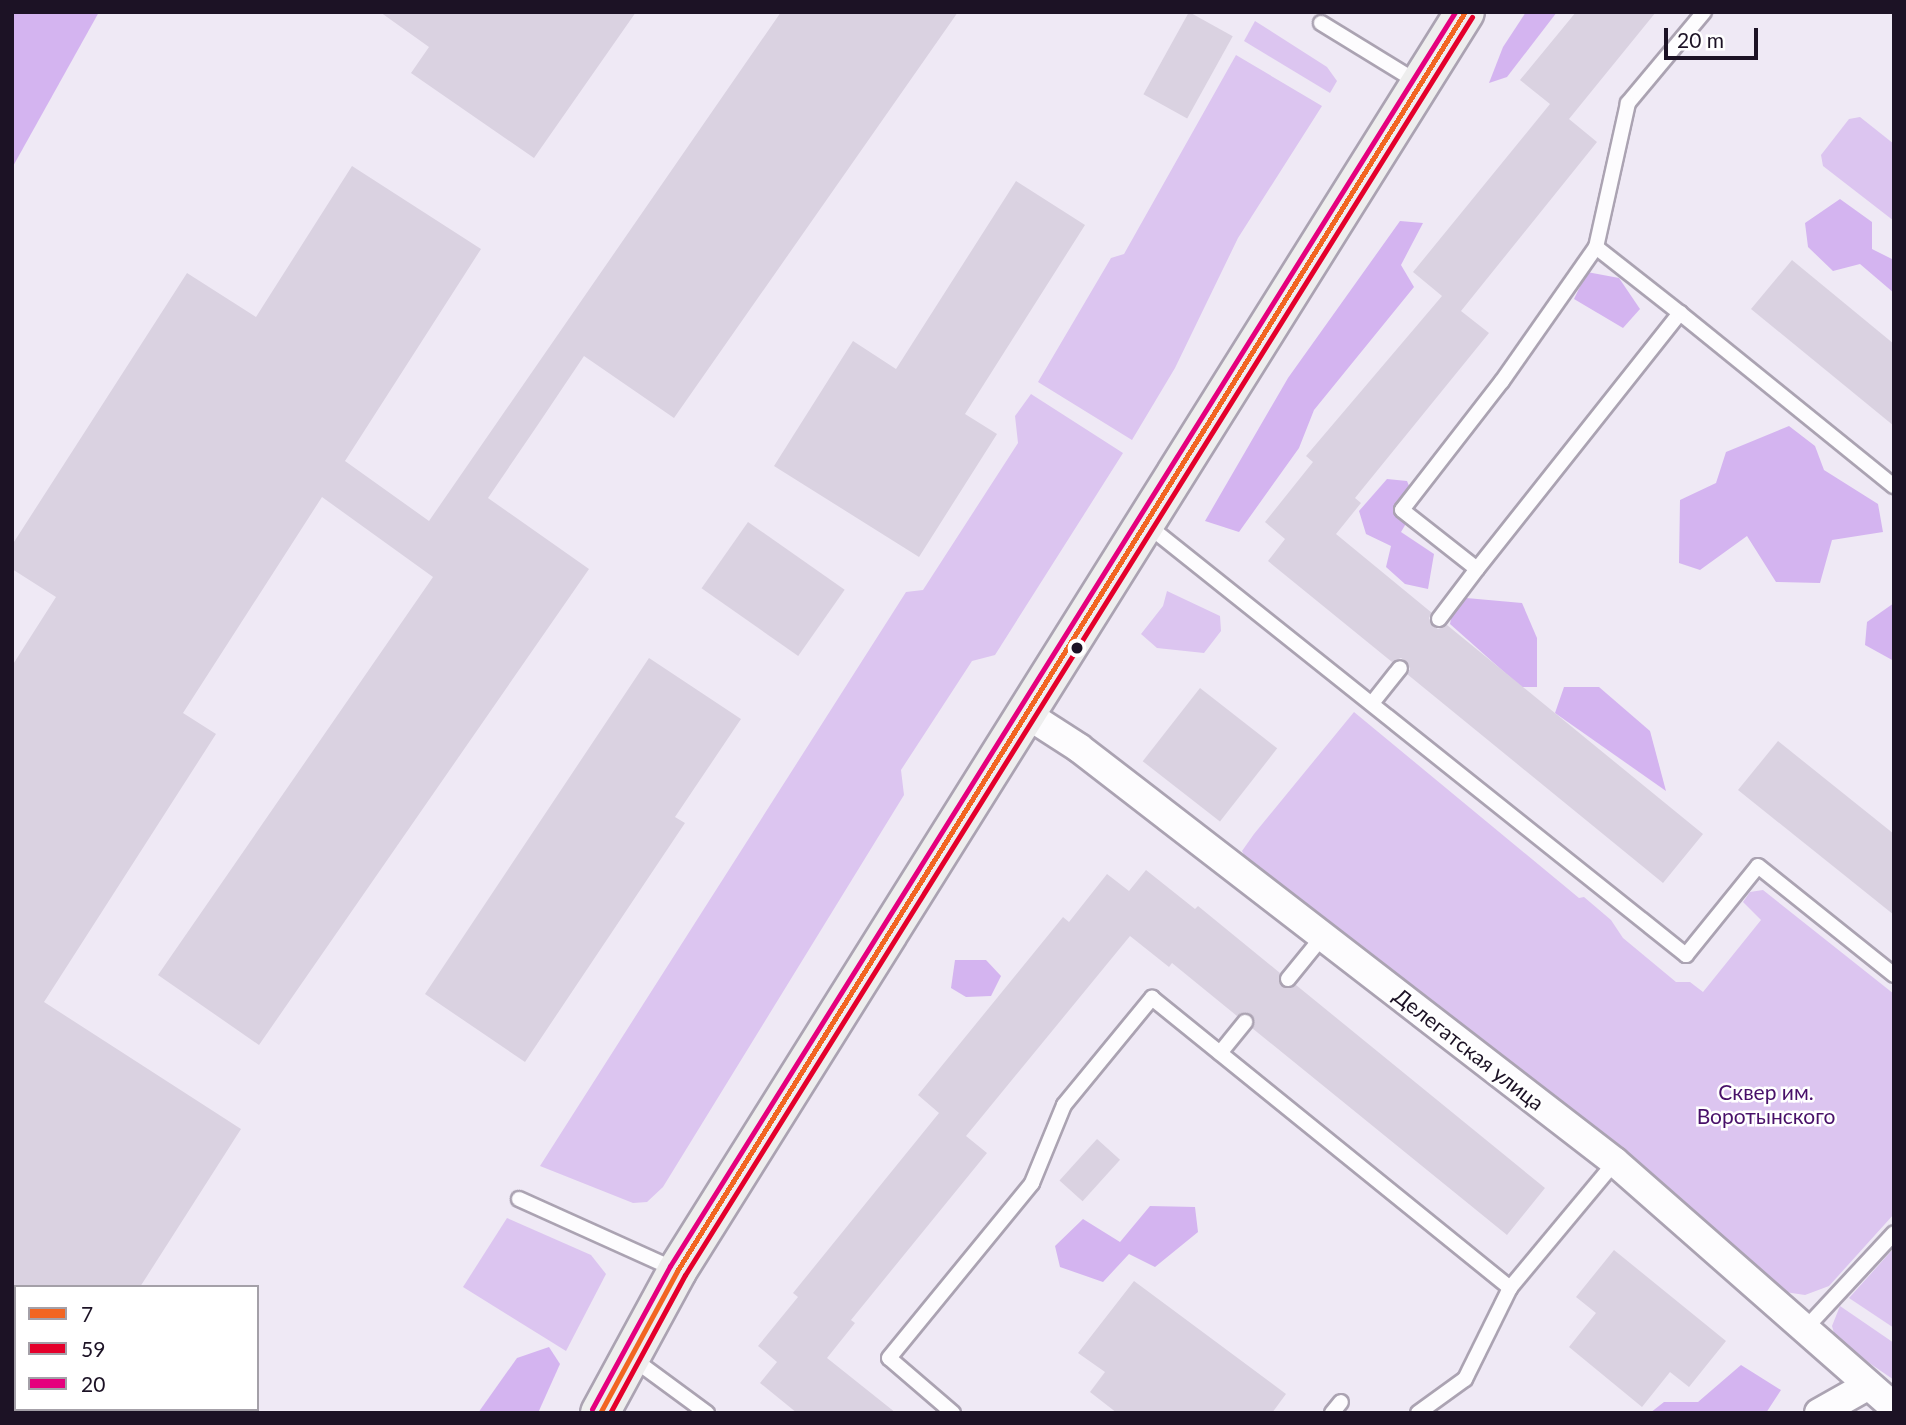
<!DOCTYPE html>
<html>
<head>
<meta charset="utf-8">
<style>
  body { margin:0 }
  #map { position:relative; width:1906px; height:1425px; overflow:hidden; background:#efe9f5; font-family:Lato,sans-serif }
  div>[style] { position:absolute }
  .green>* { inset:0; background:#dcc5f0 }
  .forest>* { inset:0; background:#d4b4f0 }
  .building>* { inset:0; background:#dad2e1; transform-origin:0 0 }
  .roads { filter:drop-shadow(2px 0 #aba3b2) drop-shadow(-2px 0 #aba3b2) drop-shadow(0 2px #aba3b2) drop-shadow(0 -2px #aba3b2) }
  .lane>* { height:14px; margin:-7px; padding:0 7px; transform-origin:7px; border-radius:7px; background:#fdfcfe }
  .street>* { height:28px; margin:-14px; padding:0 14px; transform-origin:14px; border-radius:14px; background:#fdfcfe }
  .secondary>* { height:38px; margin:-19px; padding:0 19px; transform-origin:19px; border-radius:19px; background:#eee }
  .bus-1>* { height:5px; margin:-2.5px; padding:0 2.5px; transform-origin:2.5px; border-radius:2.5px; background:#f26522 }
  .bus-2>* { height:5px; margin:-2.5px; padding:0 2.5px; transform-origin:2.5px; border-radius:2.5px; background:#e4002b }
  .bus-3>* { height:5px; margin:-2.5px; padding:0 2.5px; transform-origin:2.5px; border-radius:2.5px; background:#e5007d }
  .dots>* { width:19px; height:19px; translate:-50% -50%; box-sizing:border-box; border:4px solid #fff; border-radius:50% }
  span { translate:-50% -50%; white-space:nowrap; text-align:center; line-height:1.15; -webkit-text-stroke:5px #fff; paint-order:stroke }
  .street-label { font-size:21px; color:#1c1225 }
  .park-label { font-size:21px; color:#481069 }
  .frame { position:absolute; inset:0; border:14px solid #1c1225; pointer-events:none }
  .legend { position:absolute; left:14px; top:1285px; width:245px; height:126px; box-sizing:border-box; background:#fff; border:2px solid #a4a0a8; margin:0; padding:9px 12px; list-style:none; font-size:21px; color:#1c1225 }
  .legend li { display:flex; align-items:center; gap:14px; height:35px }
  .legend b { width:35px; border:2px solid #a4a0a8 }
  .scale { position:absolute; left:1664px; top:28px; width:94px; height:32px; box-sizing:border-box; border:4px solid #1c1225; border-top:0; padding-left:9px; font-size:21px; line-height:24px; white-space:nowrap; color:#1c1225; -webkit-text-stroke:5px #fff; paint-order:stroke }
</style>
</head>
<body>
<div id="map">
  <div class="green">
    <div style="clip-path:polygon(1255px 21px,1327px 67px,1337px 81px,1330px 93px,1244px 41px)"></div>
    <div style="clip-path:polygon(1236px 55px,1322px 106px,1238px 238px,1175px 368px,1132px 440px,1038px 382px,1111px 258px,1124px 254px)"></div>
    <div style="clip-path:polygon(1860px 117px,1894px 144px,1894px 221px,1823px 166px,1821px 155px,1849px 119px)"></div>
    <div style="clip-path:polygon(1031px 394px,1123px 453px,995px 655px,972px 661px,901px 770px,904px 795px,663px 1187px,647px 1202px,633px 1203px,540px 1166px,906px 592px,923px 590px,1018px 443px,1015px 416px)"></div>
    <div style="clip-path:polygon(1167px 591px,1220px 616px,1221px 631px,1204px 653px,1157px 648px,1141px 634px,1163px 606px)"></div>
    <div style="clip-path:polygon(1354px 712px,1579px 898px,1584px 897px,1611px 920px,1623px 938px,1676px 982px,1690px 982px,1703px 992px,1761px 920px,1743px 902px,1750px 892px,1763px 890px,1894px 994px,1894px 1214px,1829px 1286px,1805px 1295px,1785px 1292px,1609px 1138px,1246px 859px,1242px 851px,1254px 834px)"></div>
    <div style="clip-path:polygon(507px 1218px,591px 1255px,606px 1274px,566px 1351px,463px 1287px)"></div>
    <div style="clip-path:polygon(1894px 1248px,1894px 1328px,1849px 1298px)"></div>
    <div style="clip-path:polygon(1840px 1306px,1894px 1343px,1894px 1380px,1836px 1340px,1832px 1326px)"></div>
  </div>
  <div class="forest">
    <div style="clip-path:polygon(12px 12px,99px 12px,12px 168px)"></div>
    <div style="clip-path:polygon(1526px 12px,1557px 12px,1507px 77px,1489px 83px,1503px 47px)"></div>
    <div style="clip-path:polygon(1840px 199px,1872px 222px,1872px 249px,1894px 260px,1894px 293px,1860px 264px,1833px 271px,1808px 247px,1805px 223px)"></div>
    <div style="clip-path:polygon(1400px 221px,1423px 223px,1401px 265px,1414px 287px,1314px 410px,1299px 448px,1239px 532px,1205px 521px,1288px 378px)"></div>
    <div style="clip-path:polygon(1587px 272px,1619px 278px,1640px 309px,1623px 328px,1574px 299px)"></div>
    <div style="clip-path:polygon(1789px 426px,1815px 446px,1824px 470px,1878px 504px,1883px 532px,1832px 540px,1820px 583px,1776px 582px,1747px 536px,1700px 570px,1679px 563px,1680px 500px,1716px 483px,1726px 452px)"></div>
    <div style="clip-path:polygon(1387px 479px,1407px 481px,1417px 505px,1401px 532px,1434px 554px,1428px 589px,1405px 584px,1386px 567px,1391px 546px,1366px 534px,1359px 511px)"></div>
    <div style="clip-path:polygon(1455px 597px,1522px 603px,1537px 638px,1537px 687px,1521px 687px,1450px 624px)"></div>
    <div style="clip-path:polygon(1894px 603px,1894px 661px,1865px 645px,1867px 622px)"></div>
    <div style="clip-path:polygon(1564px 687px,1599px 687px,1650px 731px,1666px 791px,1555px 713px)"></div>
    <div style="clip-path:polygon(955px 960px,986px 960px,1001px 976px,991px 996px,966px 997px,951px 988px)"></div>
    <div style="clip-path:polygon(1150px 1206px,1195px 1207px,1198px 1232px,1155px 1267px,1129px 1254px,1103px 1282px,1060px 1267px,1055px 1246px,1083px 1219px,1120px 1242px)"></div>
    <div style="clip-path:polygon(549px 1347px,560px 1364px,538px 1413px,478px 1413px,517px 1358px)"></div>
    <div style="clip-path:polygon(1741px 1365px,1781px 1390px,1766px 1413px,1650px 1413px,1664px 1402px,1698px 1402px)"></div>
  </div>
  <div class="building">
    <div style="clip-path:polygon(380px 12px,636px 12px,534px 158px,411px 73px,429px 47px)"></div>
    <div style="clip-path:polygon(781px 12px,958px 12px,674px 418px,584px 356px,537px 426px,488px 498px,589px 569px,259px 1045px,158px 975px,433px 577px,322px 497px,183px 713px,216px 734px,44px 1002px,241px 1129px,140px 1287px,12px 1287px,12px 666px,56px 597px,12px 569px,12px 545px,187px 273px,256px 317px,352px 166px,481px 249px,345px 461px,429px 521px)"></div>
    <div style="left:1189px;top:12px;width:50px;height:94px;rotate:29deg"></div>
    <div style="clip-path:polygon(1576px 12px,1656px 12px,1569px 119px,1597px 142px,1461px 311px,1489px 333px,1355px 498px,1361px 503px,1336px 534px,1432px 613px,1429px 618px,1433px 626px,1438px 629px,1447px 625px,1703px 834px,1663px 883px,1407px 674px,1410px 669px,1406px 661px,1401px 658px,1392px 662px,1268px 561px,1285px 539px,1265px 522px,1313px 462px,1306px 456px,1442px 296px,1413px 272px,1550px 104px,1520px 80px)"></div>
    <div style="clip-path:polygon(1016px 181px,1085px 225px,965px 414px,997px 434px,919px 557px,774px 466px,853px 341px,896px 369px)"></div>
    <div style="clip-path:polygon(1792px 260px,1894px 344px,1894px 426px,1751px 309px)"></div>
    <div style="left:748px;top:522px;width:118px;height:81px;rotate:35deg"></div>
    <div style="clip-path:polygon(649px 658px,741px 719px,675px 817px,685px 823px,525px 1062px,425px 994px)"></div>
    <div style="left:1200px;top:688px;width:98px;height:93px;rotate:38deg"></div>
    <div style="clip-path:polygon(1778px 741px,1894px 834px,1894px 915px,1738px 790px)"></div>
    <div style="clip-path:polygon(1146px 870px,1195px 909px,1198px 906px,1280px 973px,1279px 982px,1283px 987px,1291px 988px,1296px 985px,1545px 1188px,1507px 1235px,1252px 1028px,1254px 1019px,1250px 1014px,1242px 1013px,1237px 1016px,1172px 963px,1169px 967px,1130px 936px,966px 1136px,987px 1153px,851px 1320px,855px 1323px,827px 1358px,896px 1413px,797px 1413px,760px 1383px,777px 1362px,758px 1346px,798px 1297px,793px 1293px,939px 1113px,918px 1095px,1063px 917px,1069px 922px,1107px 874px,1129px 891px)"></div>
    <div style="left:1097px;top:1139px;width:31px;height:56px;rotate:42deg"></div>
    <div style="clip-path:polygon(1614px 1250px,1726px 1341px,1689px 1387px,1670px 1372px,1642px 1407px,1569px 1347px,1596px 1313px,1576px 1297px)"></div>
    <div style="clip-path:polygon(1134px 1281px,1286px 1394px,1272px 1413px,1117px 1413px,1090px 1392px,1105px 1372px,1078px 1353px)"></div>
  </div>
  <div class="roads">
    <div class="lane">
      <div style="left:1704px;top:12px;width:119px;rotate:129.9deg"></div>
      <div style="left:1628px;top:103px;width:148px;rotate:102.5deg"></div>
      <div style="left:1596px;top:247px;width:164px;rotate:125deg"></div>
      <div style="left:1502px;top:381px;width:163px;rotate:127.8deg"></div>
      <div style="left:1402px;top:510px;width:95px;rotate:38.2deg"></div>
      <div style="left:1477px;top:569px;width:327px;rotate:-51.6deg"></div>
      <div style="left:1680px;top:313px;width:275px;rotate:39deg"></div>
      <div style="left:1321px;top:23px;width:115px;rotate:31.5deg"></div>
      <div style="left:1596px;top:247px;width:107px;rotate:38.2deg"></div>
      <div style="left:1146px;top:524px;width:691px;rotate:38.6deg"></div>
      <div style="left:1686px;top:955px;width:114px;rotate:-51deg"></div>
      <div style="left:1758px;top:866px;width:174px;rotate:38.7deg"></div>
      <div style="left:1439px;top:619px;width:63px;rotate:-52.8deg"></div>
      <div style="left:1373px;top:702px;width:43px;rotate:-51.5deg"></div>
      <div style="left:1288px;top:979px;width:55px;rotate:-50.9deg"></div>
      <div style="left:1220px;top:1053px;width:40px;rotate:-51deg"></div>
      <div style="left:519px;top:1199px;width:172px;rotate:24.3deg"></div>
      <div style="left:1804px;top:1330px;width:132px;rotate:-47.1deg"></div>
      <div style="left:632px;top:1358px;width:93px;rotate:36.3deg"></div>
      <div style="left:953px;top:1413px;width:84px;rotate:-139.3deg"></div>
      <div style="left:889px;top:1358px;width:226px;rotate:-50.7deg"></div>
      <div style="left:1032px;top:1183px;width:84px;rotate:-67.7deg"></div>
      <div style="left:1064px;top:1105px;width:139px;rotate:-50.6deg"></div>
      <div style="left:1152px;top:998px;width:461px;rotate:39deg"></div>
      <div style="left:1510px;top:1288px;width:164px;rotate:-50.2deg"></div>
      <div style="left:1332px;top:1413px;width:14px;rotate:-51deg"></div>
      <div style="left:1418px;top:1413px;width:58px;rotate:-35.9deg"></div>
      <div style="left:1465px;top:1379px;width:102px;rotate:-63.7deg"></div>
    </div>
    <div class="street">
      <div style="left:1025px;top:713px;width:64px;rotate:32.9deg"></div>
      <div style="left:1079px;top:748px;width:677px;rotate:37.68deg"></div>
      <div style="left:1615px;top:1162px;width:371px;rotate:41.3deg"></div>
      <div style="left:1819px;top:1413px;width:55px;rotate:-29.4deg"></div>
    </div>
    <div class="secondary">
      <div style="left:600px;top:1413px;width:162px;rotate:-61.5deg"></div>
      <div style="left:677px;top:1271px;width:1485px;rotate:-57.96deg"></div>
    </div>
  </div>
  <div class="bus-1">
    <div style="left:600px;top:1413px;width:162px;rotate:-61.5deg"></div>
    <div style="left:677px;top:1271px;width:1485px;rotate:-57.96deg"></div>
  </div>
  <div class="bus-2">
    <div style="left:610px;top:1413px;width:157px;rotate:-61.5deg"></div>
    <div style="left:685px;top:1275px;width:1484px;rotate:-57.97deg"></div>
  </div>
  <div class="bus-3">
    <div style="left:592px;top:1409px;width:163px;rotate:-61.4deg"></div>
    <div style="left:670px;top:1266px;width:1479px;rotate:-57.95deg"></div>
  </div>
  <div class="dots">
    <div style="left:1077px;top:648px;background:#1c1225"></div>
  </div>
  <div class="street-label">
    <span style="left:1469px;top:1049px;rotate:38deg">Делегатская улица</span>
  </div>
  <div class="park-label">
    <span style="left:1766px;top:1104px">Сквер им.<br>Воротынского</span>
  </div>
  <div class="frame"></div>
  <ul class="legend">
  <li><b style="height:9px;background:#f26522"></b>7</li>
  <li><b style="height:9px;background:#e4002b"></b>59</li>
  <li><b style="height:9px;background:#e5007d"></b>20</li>
  </ul>
  <div class="scale">20 m</div>
</div>
</body>
</html>
